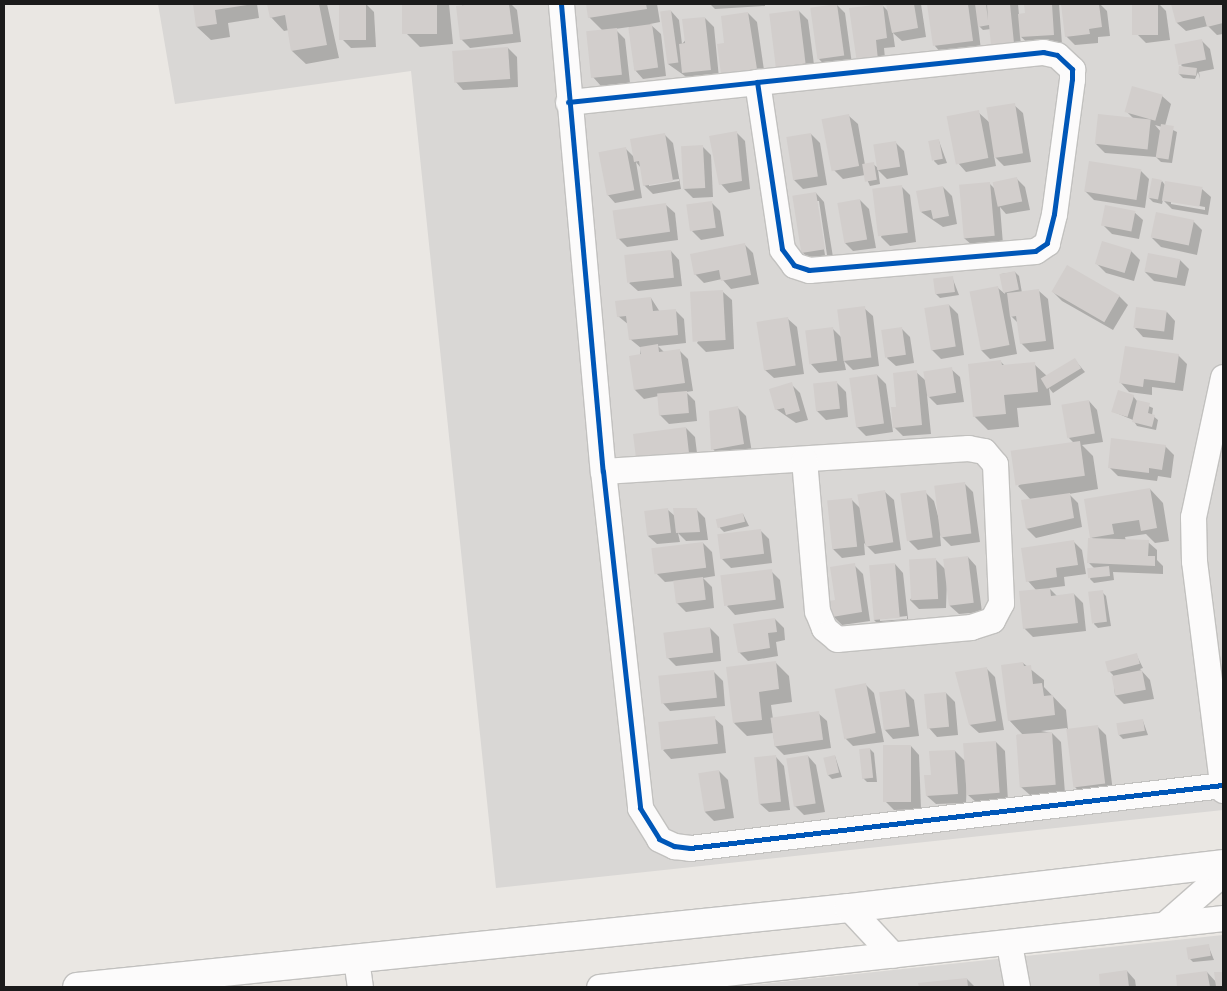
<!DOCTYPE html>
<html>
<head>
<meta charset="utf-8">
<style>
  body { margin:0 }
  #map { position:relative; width:1227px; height:991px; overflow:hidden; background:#eae7e3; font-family:"Sofia Sans Condensed",sans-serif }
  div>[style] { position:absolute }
  .residential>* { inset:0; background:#d9d7d5 }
  .shadow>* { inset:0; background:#0003 }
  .building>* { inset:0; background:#d2cecc; transform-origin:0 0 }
  .roads { filter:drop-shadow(1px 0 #c2c1bf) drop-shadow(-1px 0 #c2c1bf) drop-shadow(0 1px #c2c1bf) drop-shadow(0 -1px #c2c1bf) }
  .minor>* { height:25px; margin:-12.5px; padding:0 12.5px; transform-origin:12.5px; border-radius:12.5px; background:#fcfbfb }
  .tertiary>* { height:28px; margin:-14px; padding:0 14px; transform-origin:14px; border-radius:14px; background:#fcfbfb }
  .cycleway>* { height:5px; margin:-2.5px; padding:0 2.5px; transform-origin:2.5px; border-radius:2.5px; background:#0057b8 }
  span { translate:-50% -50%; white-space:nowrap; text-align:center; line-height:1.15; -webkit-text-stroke:4px #fff; paint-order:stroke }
  .frame { position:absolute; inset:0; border:5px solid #1b1b1b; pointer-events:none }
</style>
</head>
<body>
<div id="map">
  <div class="residential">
    <div style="clip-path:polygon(158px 4px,1223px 4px,1223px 810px,496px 888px,411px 71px,175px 104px)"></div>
    <div style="clip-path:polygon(1223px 935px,1223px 987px,734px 987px)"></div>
  </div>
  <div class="shadow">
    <div style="clip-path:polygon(194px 4px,257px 4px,259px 18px,228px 23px,230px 37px,211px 40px,197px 27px)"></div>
    <div style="clip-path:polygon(268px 4px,327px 4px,339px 58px,306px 64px,292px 51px,289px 30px,284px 31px,271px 17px)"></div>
    <div style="clip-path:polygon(340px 4px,366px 4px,374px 12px,376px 47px,351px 48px,342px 39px)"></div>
    <div style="clip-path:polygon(403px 4px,449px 4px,453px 44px,420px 47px,406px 33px)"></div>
    <div style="clip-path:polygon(462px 4px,511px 4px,517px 10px,521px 42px,470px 48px,461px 39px)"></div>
    <div style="clip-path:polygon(588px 4px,657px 4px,660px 22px,650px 24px,661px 34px,666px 76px,643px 79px,635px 70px,629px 27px,615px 29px,625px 39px,630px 83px,601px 86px,593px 77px,603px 31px,589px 17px)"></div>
    <div style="clip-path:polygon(710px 4px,765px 4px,765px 6px,715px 9px)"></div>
    <div style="clip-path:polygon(887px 4px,921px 4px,926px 37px,902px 41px,893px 33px,895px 47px,884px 48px,886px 68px,867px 71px,882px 5px,889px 12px)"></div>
    <div style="clip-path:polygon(929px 4px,1018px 4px,1019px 15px,1026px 14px,1025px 4px,1059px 4px,1062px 44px,1030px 45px,1020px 36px,1022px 52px,991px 29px,983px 30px,978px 25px,981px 50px,943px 55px,935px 46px)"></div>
    <div style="clip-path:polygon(1063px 4px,1100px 4px,1107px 11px,1110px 36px,1098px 37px,1098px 43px,1075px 45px,1066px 36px)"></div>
    <div style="clip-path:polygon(1159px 4px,1166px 11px,1170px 40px,1146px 43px,1137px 34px,1133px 5px)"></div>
    <div style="clip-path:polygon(1173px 4px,1223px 4px,1223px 34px,1217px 35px,1208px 26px,1186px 31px,1177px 23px)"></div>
    <div style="clip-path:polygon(837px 5px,845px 13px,852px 64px,827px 68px,819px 59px)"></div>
    <div style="clip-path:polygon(671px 11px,679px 20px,682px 44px,705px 18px,714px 27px,719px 78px,692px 81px,668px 64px)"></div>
    <div style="clip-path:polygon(799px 11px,808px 20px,815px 72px,786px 76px,777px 67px)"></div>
    <div style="clip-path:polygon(748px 13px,757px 22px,765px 77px,731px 82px,726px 44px)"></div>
    <div style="clip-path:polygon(1201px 40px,1210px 49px,1214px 69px,1199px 72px,1200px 79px,1198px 72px,1195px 79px,1183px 78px,1179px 74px,1184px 68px,1181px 65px)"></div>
    <div style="clip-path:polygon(508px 48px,517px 57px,518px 87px,463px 90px,455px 81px)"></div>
    <div style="clip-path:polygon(evenodd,1162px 96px,1171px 104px,1165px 126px,1177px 132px,1172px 163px,1161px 162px,1156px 157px,1105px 153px,1096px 144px,1134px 119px,1127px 112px,1162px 96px,1155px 125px,1162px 127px,1161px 132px,1155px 125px)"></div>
    <div style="clip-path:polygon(1014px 105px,1023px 113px,1031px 162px,1004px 166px,994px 156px,996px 166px,966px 172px,958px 163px,978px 112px,990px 123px)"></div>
    <div style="clip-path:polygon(849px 116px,858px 124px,865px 165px,873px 164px,878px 168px,895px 142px,904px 151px,908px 175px,887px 179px,878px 170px,880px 184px,870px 186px,865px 175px,843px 179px,834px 170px)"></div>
    <div style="clip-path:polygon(737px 133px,745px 141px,750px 189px,729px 193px,721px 184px)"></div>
    <div style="clip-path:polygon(evenodd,664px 134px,673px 143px,681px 189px,653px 194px,644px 185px,641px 168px,636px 162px,642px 198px,615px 203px,607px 194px,626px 149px,634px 157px,664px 134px,679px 179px,679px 181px,649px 186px,649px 183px,679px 179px)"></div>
    <div style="clip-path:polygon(811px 134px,820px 143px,827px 185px,803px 189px,794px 180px)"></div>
    <div style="clip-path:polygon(939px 141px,947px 163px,938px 165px,934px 161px)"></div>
    <div style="clip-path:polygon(702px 146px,711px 155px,713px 197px,693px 198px,684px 189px)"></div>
    <div style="clip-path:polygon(1141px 171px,1149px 179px,1145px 208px,1094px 200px,1085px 191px)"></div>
    <div style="clip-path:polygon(1016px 178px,1025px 187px,1030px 210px,1006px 214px,1000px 207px,1003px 244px,973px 246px,964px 238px,989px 183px,994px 188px)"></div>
    <div style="clip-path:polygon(evenodd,1162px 181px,1165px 185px,1202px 189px,1211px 197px,1208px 215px,1172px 209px,1163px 200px,1162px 204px,1153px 202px,1149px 198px,1162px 181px,1171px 201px,1205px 207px,1205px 210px,1171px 204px,1171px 201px)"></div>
    <div style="clip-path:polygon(901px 186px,910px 195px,916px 242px,890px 246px,881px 237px)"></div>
    <div style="clip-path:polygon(943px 187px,952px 196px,957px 224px,943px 227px,921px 212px)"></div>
    <div style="clip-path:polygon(evenodd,816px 193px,824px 202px,833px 257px,811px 260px,802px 252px,816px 193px,816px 201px,819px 201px,827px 255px,825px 255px,816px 201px)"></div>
    <div style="clip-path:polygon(860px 200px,869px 209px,876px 248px,853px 251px,845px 243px)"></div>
    <div style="clip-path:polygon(711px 202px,720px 211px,724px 236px,701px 240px,692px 231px)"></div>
    <div style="clip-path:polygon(666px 205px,675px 213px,678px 240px,627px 247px,618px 238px)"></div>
    <div style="clip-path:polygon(1134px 212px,1143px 220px,1139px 239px,1112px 234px,1103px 225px)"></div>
    <div style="clip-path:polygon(1193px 221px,1202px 230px,1197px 255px,1161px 247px,1152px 238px)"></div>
    <div style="clip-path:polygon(745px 245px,753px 253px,759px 284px,731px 289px,722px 279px,704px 283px,695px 274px)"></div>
    <div style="clip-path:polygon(671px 251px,679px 260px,682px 286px,638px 291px,629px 283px)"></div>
    <div style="clip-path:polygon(1131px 251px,1140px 260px,1134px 281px,1106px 273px,1097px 264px)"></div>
    <div style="clip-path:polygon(1149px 254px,1180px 260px,1189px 269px,1185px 286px,1154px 281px,1145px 272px)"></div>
    <div style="clip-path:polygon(1015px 272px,1019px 276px,1022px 293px,1039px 291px,1048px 299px,1054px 349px,1030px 352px,1021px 343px,1019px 324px,1010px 315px,1017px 354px,990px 359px,981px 350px,998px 288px,1005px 294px,1001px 274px)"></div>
    <div style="clip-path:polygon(952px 277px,959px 295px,940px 298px,936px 294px)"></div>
    <div style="clip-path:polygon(723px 292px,732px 300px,734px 349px,706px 352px,697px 343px)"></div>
    <div style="clip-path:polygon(1053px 292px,1119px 296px,1128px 305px,1113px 330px,1062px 301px)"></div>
    <div style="clip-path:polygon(651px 298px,660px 312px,675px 310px,684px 319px,686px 343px,658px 346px,664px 352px,679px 350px,688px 359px,693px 391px,686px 392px,695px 401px,697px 421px,669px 424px,660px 415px,659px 396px,644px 399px,635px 390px,641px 348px,630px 339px,629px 325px,618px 316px)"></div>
    <div style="clip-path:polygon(949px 305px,958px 314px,964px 355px,941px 359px,932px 350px)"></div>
    <div style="clip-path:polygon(864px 308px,873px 316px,879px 366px,853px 370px,844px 361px,846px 370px,819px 373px,811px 364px,832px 328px,841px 337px)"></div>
    <div style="clip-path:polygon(1167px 312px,1175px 321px,1173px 340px,1143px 337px,1135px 328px)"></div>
    <div style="clip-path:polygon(788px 319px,797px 327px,804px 374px,774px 378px,765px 370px)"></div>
    <div style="clip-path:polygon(901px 328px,910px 337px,914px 363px,896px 366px,887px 358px)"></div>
    <div style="clip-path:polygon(1178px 355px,1187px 364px,1183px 391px,1152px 387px,1152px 395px,1129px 392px,1121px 383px)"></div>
    <div style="clip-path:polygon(1075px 360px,1085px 372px,1053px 393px,1049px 388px,1051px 405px,1017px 408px,1019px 427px,988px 430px,974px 416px,1001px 362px,1005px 366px,1034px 364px,1048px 377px)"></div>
    <div style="clip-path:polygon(951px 369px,960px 377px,964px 402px,937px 405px,927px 395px,931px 434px,903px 436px,893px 426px,898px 408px,916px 372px,925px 380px)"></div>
    <div style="clip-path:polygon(877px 375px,886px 384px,893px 432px,866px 436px,857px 427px)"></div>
    <div style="clip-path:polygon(837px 383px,846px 392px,848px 417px,826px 420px,817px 411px)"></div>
    <div style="clip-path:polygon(791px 384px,800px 393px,808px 420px,796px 423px,776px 409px)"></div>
    <div style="clip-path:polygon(1133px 396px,1137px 401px,1153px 408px,1152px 415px,1158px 420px,1156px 430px,1137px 426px,1133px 420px,1114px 412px)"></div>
    <div style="clip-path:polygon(1089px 401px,1097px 410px,1103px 442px,1082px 445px,1093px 456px,1098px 489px,1069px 494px,1078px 503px,1082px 527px,1036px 538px,1027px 529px,1023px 501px,1031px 500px,1018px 486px,1074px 443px,1068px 437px)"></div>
    <div style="clip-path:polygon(737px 407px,746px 416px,752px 453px,721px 458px,713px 449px)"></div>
    <div style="clip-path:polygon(686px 428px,695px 437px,698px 461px,674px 465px)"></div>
    <div style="clip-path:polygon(1165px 446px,1174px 455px,1171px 478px,1158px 476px,1157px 481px,1118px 476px,1109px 467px)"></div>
    <div style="clip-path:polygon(964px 483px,973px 492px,980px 542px,951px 546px,940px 535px,941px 546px,918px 550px,909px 541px,925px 492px,934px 501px,941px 527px)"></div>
    <div style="clip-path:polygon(1150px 489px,1163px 503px,1169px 541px,1155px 543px,1146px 534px,1125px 537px,1126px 541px,1148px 542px,1157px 550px,1157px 560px,1163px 566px,1163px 574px,1113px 572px,1114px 580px,1094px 583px,1090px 579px,1095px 569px,1089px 563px,1093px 539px,1091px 537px)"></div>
    <div style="clip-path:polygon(885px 492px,894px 500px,901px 550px,875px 554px,864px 543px,865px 555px,842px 558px,833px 549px,851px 499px,861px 509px)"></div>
    <div style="clip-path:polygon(696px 509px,705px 518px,708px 540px,686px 541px,678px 533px,680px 542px,657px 544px,648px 536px,668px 510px,676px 517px)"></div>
    <div style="clip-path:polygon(743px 514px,749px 526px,724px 532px,720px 528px,718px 520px)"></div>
    <div style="clip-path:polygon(760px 530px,769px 539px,772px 563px,731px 568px,722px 559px)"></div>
    <div style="clip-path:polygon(1073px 541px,1082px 550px,1086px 574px,1064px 577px,1065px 586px,1049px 588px,1057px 596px,1074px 594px,1083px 603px,1086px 631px,1033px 637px,1024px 628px,1036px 590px,1028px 581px)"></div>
    <div style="clip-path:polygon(703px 543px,712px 552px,715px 576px,703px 578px,712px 587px,714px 608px,686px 612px,677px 603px,675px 581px,665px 582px,656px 573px)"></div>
    <div style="clip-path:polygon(968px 557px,976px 566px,982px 612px,959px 614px,950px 606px,947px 577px,946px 608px,919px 609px,910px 600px,936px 560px,946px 570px)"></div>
    <div style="clip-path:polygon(evenodd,895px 564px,903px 573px,909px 627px,883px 629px,874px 620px,895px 564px,907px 616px,907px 619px,880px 621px,880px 619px,907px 616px)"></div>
    <div style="clip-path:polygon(854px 565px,863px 574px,870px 621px,842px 625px,833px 616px,836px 601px)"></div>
    <div style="clip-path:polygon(771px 571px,780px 580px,784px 608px,735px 615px,727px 606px)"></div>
    <div style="clip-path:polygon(1102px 592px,1106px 596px,1111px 626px,1098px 628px,1094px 624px)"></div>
    <div style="clip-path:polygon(775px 619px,784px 628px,785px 640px,776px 642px,778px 656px,748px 661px,739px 652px)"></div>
    <div style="clip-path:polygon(710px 628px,719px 637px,721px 661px,676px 666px,667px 657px)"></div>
    <div style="clip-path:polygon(1136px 654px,1143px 668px,1140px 669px,1150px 680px,1154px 699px,1124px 704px,1115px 695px,1113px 675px,1109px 671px)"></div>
    <div style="clip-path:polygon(776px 663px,789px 676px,792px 702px,771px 705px,773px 719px,818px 713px,827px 721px,831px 748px,784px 755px,775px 746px,773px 733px,747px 736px,734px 723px)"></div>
    <div style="clip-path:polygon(1023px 663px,1044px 680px,1044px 687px,1066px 710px,1068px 730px,1097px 726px,1106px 735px,1113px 792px,1083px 796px,1075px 787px,1067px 728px,1041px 731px,1052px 733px,1061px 742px,1065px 793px,1030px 795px,1021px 787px,1023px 735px,1009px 720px)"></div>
    <div style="clip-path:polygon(987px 669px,995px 677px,1004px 730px,979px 733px,970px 725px)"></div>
    <div style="clip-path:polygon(714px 672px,723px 681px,725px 706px,670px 711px,662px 702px)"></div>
    <div style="clip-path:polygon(865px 684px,874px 693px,884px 742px,853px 746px,844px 737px)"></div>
    <div style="clip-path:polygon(905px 691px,914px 700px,919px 736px,893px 739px,885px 730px)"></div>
    <div style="clip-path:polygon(946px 693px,955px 702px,958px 735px,937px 737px,929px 728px)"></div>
    <div style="clip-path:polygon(714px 718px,723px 726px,726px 753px,671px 759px,663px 750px)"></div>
    <div style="clip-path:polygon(1143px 721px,1148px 735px,1123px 739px,1119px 735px)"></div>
    <div style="clip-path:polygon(996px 742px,1005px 751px,1008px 801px,977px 803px,968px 795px,967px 778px,966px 803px,936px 804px,927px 796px,932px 776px,955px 751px,966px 762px)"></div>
    <div style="clip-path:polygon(911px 746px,919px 755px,921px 809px,894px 810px,885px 801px)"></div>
    <div style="clip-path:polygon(870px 749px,874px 753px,877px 782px,867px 782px,863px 778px)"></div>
    <div style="clip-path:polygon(808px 756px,816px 765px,825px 812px,804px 815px,795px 806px)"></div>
    <div style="clip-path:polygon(835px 756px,842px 777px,832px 779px,828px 775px)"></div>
    <div style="clip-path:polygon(776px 757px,784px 766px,790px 810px,769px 812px,760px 804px)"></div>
    <div style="clip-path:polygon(719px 771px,728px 780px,734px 818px,714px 821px,705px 812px)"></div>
    <div style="clip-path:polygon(1208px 945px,1214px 960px,1193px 962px,1189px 958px)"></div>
    <div style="clip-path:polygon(1127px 971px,1135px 980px,1136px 987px,1102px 987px,1100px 975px)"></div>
    <div style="clip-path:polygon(1207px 972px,1216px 982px,1216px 974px,1223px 973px,1223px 987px,1179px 987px,1177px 976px)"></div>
    <div style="clip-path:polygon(967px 979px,975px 987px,920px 987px,920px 984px)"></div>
  </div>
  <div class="building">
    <div style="clip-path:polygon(193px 4px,247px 4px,247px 5px,215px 10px,217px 24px,196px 27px)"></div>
    <div style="clip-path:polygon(267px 4px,319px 4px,327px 45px,291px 51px,285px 15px,270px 18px)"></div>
    <div style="left:339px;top:4px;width:27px;height:36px"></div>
    <div style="left:402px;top:4px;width:35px;height:30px"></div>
    <div style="clip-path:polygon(473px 4px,509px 4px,513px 34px,460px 40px,456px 6px)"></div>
    <div style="clip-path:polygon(586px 4px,646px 4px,647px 9px,588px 18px)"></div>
    <div style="left:837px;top:4px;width:52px;height:27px;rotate:82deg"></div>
    <div style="clip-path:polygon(883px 4px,887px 38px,876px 40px,878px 60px,857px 63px,849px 8px)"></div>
    <div style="clip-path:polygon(886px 4px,914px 4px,918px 28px,892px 33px)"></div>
    <div style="clip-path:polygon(927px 4px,968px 4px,973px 41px,933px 46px)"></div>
    <div style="clip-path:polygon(975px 4px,986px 4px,988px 20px,987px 4px,1010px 4px,1014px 43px,991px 45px,989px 25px,978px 27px)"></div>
    <div style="clip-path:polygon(1024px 4px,1052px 4px,1054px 35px,1020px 37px,1018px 14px,1025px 13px)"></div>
    <div style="clip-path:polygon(1061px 4px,1099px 4px,1102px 27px,1089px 29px,1090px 34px,1065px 37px)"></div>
    <div style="left:1132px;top:4px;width:26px;height:31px"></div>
    <div style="clip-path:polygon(1171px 4px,1223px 4px,1223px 23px,1207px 27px,1204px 16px,1176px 23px)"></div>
    <div style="left:671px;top:10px;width:53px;height:11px;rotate:82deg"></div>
    <div style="left:799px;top:10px;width:54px;height:30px;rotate:83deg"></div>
    <div style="clip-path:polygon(748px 12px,757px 69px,721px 74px,717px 44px,724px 43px,721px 16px)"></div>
    <div style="clip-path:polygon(705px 17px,711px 70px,682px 73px,679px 44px,685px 43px,682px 19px)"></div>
    <div style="left:652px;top:24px;width:44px;height:24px;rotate:82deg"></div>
    <div style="left:617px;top:28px;width:47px;height:31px;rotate:84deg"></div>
    <div style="left:1202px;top:39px;width:21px;height:28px;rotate:79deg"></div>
    <div style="left:508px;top:47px;width:32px;height:56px;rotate:86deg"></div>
    <div style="left:1179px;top:66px;width:18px;height:8px;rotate:6deg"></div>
    <div style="left:1132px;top:86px;width:32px;height:27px;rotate:16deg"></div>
    <div style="left:1015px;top:103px;width:51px;height:29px;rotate:81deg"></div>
    <div style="left:979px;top:110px;width:49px;height:33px;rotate:79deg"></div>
    <div style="left:849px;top:114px;width:53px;height:28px;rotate:79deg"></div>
    <div style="left:1098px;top:114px;width:53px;height:30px;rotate:6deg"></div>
    <div style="left:1161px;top:124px;width:13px;height:34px;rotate:9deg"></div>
    <div style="clip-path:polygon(737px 131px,742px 181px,719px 185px,709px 136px)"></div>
    <div style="clip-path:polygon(665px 133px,673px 181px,643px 186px,639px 161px,634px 162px,630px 139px)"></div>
    <div style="left:811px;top:133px;width:44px;height:25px;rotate:81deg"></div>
    <div style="left:939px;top:139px;width:20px;height:11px;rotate:79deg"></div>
    <div style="left:896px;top:141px;width:26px;height:23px;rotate:81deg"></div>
    <div style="left:703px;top:145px;width:43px;height:22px;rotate:87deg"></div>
    <div style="left:626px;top:147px;width:44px;height:28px;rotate:79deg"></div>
    <div style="left:1089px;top:161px;width:53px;height:31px;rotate:9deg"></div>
    <div style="left:874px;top:162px;width:18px;height:12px;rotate:81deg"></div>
    <div style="left:1017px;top:177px;width:25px;height:25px;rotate:78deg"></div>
    <div style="left:1152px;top:178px;width:10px;height:20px;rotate:11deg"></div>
    <div style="left:1165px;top:181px;width:38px;height:20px;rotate:9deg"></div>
    <div style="left:990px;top:182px;width:54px;height:31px;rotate:85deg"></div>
    <div style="left:902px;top:185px;width:48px;height:30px;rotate:83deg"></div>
    <div style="clip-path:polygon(943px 186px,949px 216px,933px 219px,931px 210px,920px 212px,916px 191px)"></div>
    <div style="left:816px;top:192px;width:58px;height:24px;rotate:81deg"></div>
    <div style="left:860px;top:199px;width:41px;height:23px;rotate:80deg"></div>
    <div style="left:712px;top:201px;width:27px;height:26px;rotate:82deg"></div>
    <div style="left:666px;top:203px;width:29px;height:54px;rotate:82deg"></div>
    <div style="left:1105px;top:205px;width:31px;height:21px;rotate:11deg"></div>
    <div style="left:1156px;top:212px;width:39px;height:26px;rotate:12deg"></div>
    <div style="left:1102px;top:241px;width:31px;height:24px;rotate:17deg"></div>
    <div style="clip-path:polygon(745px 243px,751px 275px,721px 281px,719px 270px,694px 275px,690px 254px)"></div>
    <div style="left:671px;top:250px;width:28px;height:47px;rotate:84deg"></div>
    <div style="left:1148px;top:253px;width:33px;height:19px;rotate:11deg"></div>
    <div style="left:1067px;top:265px;width:61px;height:31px;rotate:30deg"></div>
    <div style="left:1015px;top:271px;width:19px;height:16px;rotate:78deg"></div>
    <div style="left:953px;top:276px;width:16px;height:20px;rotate:83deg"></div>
    <div style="left:998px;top:286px;width:60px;height:29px;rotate:79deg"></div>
    <div style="clip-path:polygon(1039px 289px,1046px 341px,1020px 344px,1016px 316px,1010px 317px,1007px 293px)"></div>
    <div style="left:723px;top:290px;width:50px;height:33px;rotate:87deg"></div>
    <div style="clip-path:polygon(651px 297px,653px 311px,676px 309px,678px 335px,629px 340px,626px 316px,617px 317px,615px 301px)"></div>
    <div style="left:949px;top:304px;width:43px;height:25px;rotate:81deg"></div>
    <div style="left:865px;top:306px;width:52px;height:28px;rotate:83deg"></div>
    <div style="left:1136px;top:307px;width:31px;height:21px;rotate:7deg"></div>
    <div style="left:788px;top:317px;width:49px;height:32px;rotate:81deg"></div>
    <div style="left:833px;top:327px;width:34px;height:28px;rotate:83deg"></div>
    <div style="left:902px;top:327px;width:28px;height:21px;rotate:82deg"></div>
    <div style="clip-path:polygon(658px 344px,659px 352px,680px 349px,685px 383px,634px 390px,629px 356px,641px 354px,640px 347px)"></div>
    <div style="clip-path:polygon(1125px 346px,1179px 354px,1175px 383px,1144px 379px,1143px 387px,1119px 383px)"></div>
    <div style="left:1075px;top:358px;width:12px;height:40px;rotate:59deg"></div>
    <div style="clip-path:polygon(1001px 360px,1002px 365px,1035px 362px,1038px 392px,1004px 395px,1006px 414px,973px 417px,968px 364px)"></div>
    <div style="left:952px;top:367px;width:26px;height:29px;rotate:81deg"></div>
    <div style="clip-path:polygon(917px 370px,922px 425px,893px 428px,891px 407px,896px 407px,893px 373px)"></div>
    <div style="left:877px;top:374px;width:50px;height:28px;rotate:82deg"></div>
    <div style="left:837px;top:381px;width:28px;height:24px;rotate:84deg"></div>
    <div style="clip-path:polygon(792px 382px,800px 411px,786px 415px,784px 408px,775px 410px,769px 389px)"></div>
    <div style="left:1118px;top:390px;width:17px;height:23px;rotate:17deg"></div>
    <div style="left:687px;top:391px;width:22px;height:30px;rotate:85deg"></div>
    <div style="left:1089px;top:400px;width:34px;height:28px;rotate:80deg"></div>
    <div style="clip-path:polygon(1137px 400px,1150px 403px,1148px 413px,1155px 415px,1152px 427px,1132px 422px)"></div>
    <div style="clip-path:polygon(738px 406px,744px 444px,711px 450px,709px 411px)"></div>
    <div style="clip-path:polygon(686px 427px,689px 453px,666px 456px,637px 466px,633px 434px)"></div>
    <div style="clip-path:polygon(1111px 438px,1166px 445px,1162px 470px,1149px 468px,1149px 473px,1108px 468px)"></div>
    <div style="left:1080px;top:441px;width:35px;height:70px;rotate:82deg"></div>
    <div style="left:965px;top:482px;width:52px;height:31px;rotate:83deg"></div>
    <div style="clip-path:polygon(1150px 488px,1157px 528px,1141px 531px,1139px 520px,1112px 524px,1114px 534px,1090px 538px,1084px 499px)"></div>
    <div style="left:885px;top:490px;width:53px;height:28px;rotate:81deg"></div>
    <div style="left:926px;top:490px;width:48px;height:26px;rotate:82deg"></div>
    <div style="clip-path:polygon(1070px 493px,1074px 518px,1026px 529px,1021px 500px)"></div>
    <div style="left:852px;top:498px;width:49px;height:25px;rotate:84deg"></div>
    <div style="left:668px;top:508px;width:25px;height:24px;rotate:83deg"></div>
    <div style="clip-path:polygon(673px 508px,697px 508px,700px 532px,676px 533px)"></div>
    <div style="left:743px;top:513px;width:9px;height:28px;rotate:77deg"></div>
    <div style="left:761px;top:529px;width:25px;height:44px;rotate:83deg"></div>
    <div style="clip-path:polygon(1088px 538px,1149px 540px,1148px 556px,1155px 556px,1155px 566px,1087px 563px)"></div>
    <div style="clip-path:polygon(1074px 540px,1078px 565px,1056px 568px,1057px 577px,1026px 582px,1021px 548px)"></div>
    <div style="left:703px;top:542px;width:26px;height:52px;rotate:83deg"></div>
    <div style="left:968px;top:556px;width:47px;height:25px;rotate:83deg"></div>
    <div style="left:936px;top:558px;width:41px;height:27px;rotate:87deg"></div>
    <div style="clip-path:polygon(855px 563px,862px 612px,832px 617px,829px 601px,835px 600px,830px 567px)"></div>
    <div style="left:895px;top:563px;width:55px;height:26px;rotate:85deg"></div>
    <div style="left:1109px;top:566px;width:10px;height:22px;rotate:84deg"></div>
    <div style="left:772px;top:569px;width:31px;height:52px;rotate:83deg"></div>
    <div style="left:703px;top:577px;width:23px;height:30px;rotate:83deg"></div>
    <div style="clip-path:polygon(1050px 588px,1051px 596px,1074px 593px,1078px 623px,1023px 629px,1019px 591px)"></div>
    <div style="left:1103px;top:590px;width:32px;height:15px;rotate:83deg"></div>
    <div style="clip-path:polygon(775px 618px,777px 632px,768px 633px,770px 648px,738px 653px,733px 624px)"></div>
    <div style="left:710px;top:627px;width:26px;height:47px;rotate:83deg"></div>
    <div style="left:1137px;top:653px;width:11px;height:33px;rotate:75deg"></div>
    <div style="clip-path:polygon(776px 661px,779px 689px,759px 692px,762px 720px,733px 723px,726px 667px)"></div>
    <div style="clip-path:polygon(1023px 662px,1024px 666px,1031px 665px,1033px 684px,1042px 683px,1044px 696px,1053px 695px,1055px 715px,1008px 721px,1001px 665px)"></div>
    <div style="clip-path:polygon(987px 667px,996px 721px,969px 725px,955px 672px)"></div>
    <div style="left:714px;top:670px;width:28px;height:56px;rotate:84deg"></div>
    <div style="left:1142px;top:670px;width:20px;height:31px;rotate:79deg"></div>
    <div style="left:866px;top:683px;width:51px;height:32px;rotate:79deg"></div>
    <div style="left:905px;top:689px;width:38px;height:26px;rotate:83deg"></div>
    <div style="left:946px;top:692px;width:35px;height:22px;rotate:85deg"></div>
    <div style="left:819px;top:711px;width:29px;height:49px;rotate:82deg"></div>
    <div style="left:715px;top:716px;width:28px;height:57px;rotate:84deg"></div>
    <div style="left:1143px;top:719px;width:12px;height:27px;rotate:81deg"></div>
    <div style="left:1098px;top:725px;width:59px;height:32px;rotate:83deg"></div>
    <div style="left:1052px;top:732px;width:53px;height:36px;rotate:86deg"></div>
    <div style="left:996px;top:741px;width:52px;height:33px;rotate:86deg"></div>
    <div style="left:883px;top:745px;width:28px;height:57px"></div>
    <div style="left:870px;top:748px;width:30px;height:11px;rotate:84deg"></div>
    <div style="clip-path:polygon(955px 750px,958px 794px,926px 796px,924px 775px,931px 775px,929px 751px)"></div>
    <div style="left:776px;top:755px;width:47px;height:22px;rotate:84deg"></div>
    <div style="left:808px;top:755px;width:49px;height:22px;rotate:81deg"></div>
    <div style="left:835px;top:755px;width:18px;height:12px;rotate:77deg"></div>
    <div style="left:719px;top:770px;width:39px;height:21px;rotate:81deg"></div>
    <div style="left:1209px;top:944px;width:12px;height:23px;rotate:81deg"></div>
    <div style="clip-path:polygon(1127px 970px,1129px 987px,1100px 987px,1099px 974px)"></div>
    <div style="clip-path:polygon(1207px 971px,1210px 987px,1177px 987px,1176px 975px)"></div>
    <div style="clip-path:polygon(1214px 972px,1223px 972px,1223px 987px,1216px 987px)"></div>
    <div style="clip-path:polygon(967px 978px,968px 987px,919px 987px,918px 983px)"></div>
  </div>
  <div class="roads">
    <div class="minor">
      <div style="left:561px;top:4px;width:469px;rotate:84.9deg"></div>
      <div style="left:603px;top:471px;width:339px;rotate:83.7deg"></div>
      <div style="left:640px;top:808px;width:36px;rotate:58deg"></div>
      <div style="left:659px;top:839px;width:17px;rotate:25deg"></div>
      <div style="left:674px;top:846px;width:16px;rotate:7deg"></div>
      <div style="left:690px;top:848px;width:536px;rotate:-6.75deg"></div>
      <div style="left:568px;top:102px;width:190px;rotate:-6deg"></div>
      <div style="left:757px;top:82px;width:288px;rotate:-6deg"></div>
      <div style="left:1043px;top:52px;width:14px;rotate:12deg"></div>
      <div style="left:1057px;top:55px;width:21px;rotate:43deg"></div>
      <div style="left:1072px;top:69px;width:10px;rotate:90deg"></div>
      <div style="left:1072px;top:79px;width:136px;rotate:97.6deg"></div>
      <div style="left:1054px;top:214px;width:30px;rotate:104deg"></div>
      <div style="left:1047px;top:243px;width:14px;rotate:146deg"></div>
      <div style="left:1035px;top:251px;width:227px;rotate:175.2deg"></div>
      <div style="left:809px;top:270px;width:16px;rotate:-162deg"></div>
      <div style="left:794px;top:265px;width:20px;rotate:-127deg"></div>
      <div style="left:782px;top:249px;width:169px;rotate:-98.5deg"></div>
      <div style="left:1223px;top:377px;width:143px;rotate:102.1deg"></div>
      <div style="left:1193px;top:517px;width:44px;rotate:88.7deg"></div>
      <div style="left:1194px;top:561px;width:231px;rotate:82.8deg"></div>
      <div style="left:603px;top:471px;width:366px;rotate:-3.6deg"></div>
      <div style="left:968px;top:448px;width:16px;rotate:11deg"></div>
      <div style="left:984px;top:451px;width:17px;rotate:50deg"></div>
      <div style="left:995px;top:464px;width:139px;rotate:87.5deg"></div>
      <div style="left:1001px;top:603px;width:19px;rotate:118deg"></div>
      <div style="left:992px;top:620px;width:22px;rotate:162deg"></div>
      <div style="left:971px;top:627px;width:135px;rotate:174.9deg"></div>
      <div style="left:837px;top:639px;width:17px;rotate:-140deg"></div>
      <div style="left:824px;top:628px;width:18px;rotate:-112deg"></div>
      <div style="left:817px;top:611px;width:152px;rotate:-94.9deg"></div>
      <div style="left:849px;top:908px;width:64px;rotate:46.9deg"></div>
      <div style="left:1165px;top:924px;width:77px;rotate:-41.3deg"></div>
      <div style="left:1009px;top:944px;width:44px;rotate:79.5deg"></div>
      <div style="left:356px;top:959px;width:28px;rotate:82deg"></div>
      <div style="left:599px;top:987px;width:628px;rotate:-6.31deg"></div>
    </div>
    <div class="tertiary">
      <div style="left:77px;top:987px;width:776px;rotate:-5.84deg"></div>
      <div style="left:849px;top:908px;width:377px;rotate:-6.7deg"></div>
    </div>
  </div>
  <div class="cycleway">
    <div style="left:561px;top:4px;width:469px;rotate:84.9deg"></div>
    <div style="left:603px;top:471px;width:339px;rotate:83.7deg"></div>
    <div style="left:640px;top:808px;width:36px;rotate:58deg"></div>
    <div style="left:659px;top:839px;width:17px;rotate:25deg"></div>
    <div style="left:674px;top:846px;width:16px;rotate:7deg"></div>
    <div style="left:690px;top:848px;width:536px;rotate:-6.75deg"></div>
    <div style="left:568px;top:102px;width:190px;rotate:-6deg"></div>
    <div style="left:757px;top:82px;width:288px;rotate:-6deg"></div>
    <div style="left:1043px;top:52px;width:14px;rotate:12deg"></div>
    <div style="left:1057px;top:55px;width:21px;rotate:43deg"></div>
    <div style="left:1072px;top:69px;width:10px;rotate:90deg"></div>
    <div style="left:1072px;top:79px;width:136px;rotate:97.6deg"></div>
    <div style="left:1054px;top:214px;width:30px;rotate:104deg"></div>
    <div style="left:1047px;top:243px;width:14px;rotate:146deg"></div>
    <div style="left:1035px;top:251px;width:227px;rotate:175.2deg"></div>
    <div style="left:809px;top:270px;width:16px;rotate:-162deg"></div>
    <div style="left:794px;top:265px;width:20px;rotate:-127deg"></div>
    <div style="left:782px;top:249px;width:169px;rotate:-98.5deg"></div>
  </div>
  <div class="frame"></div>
</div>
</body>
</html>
